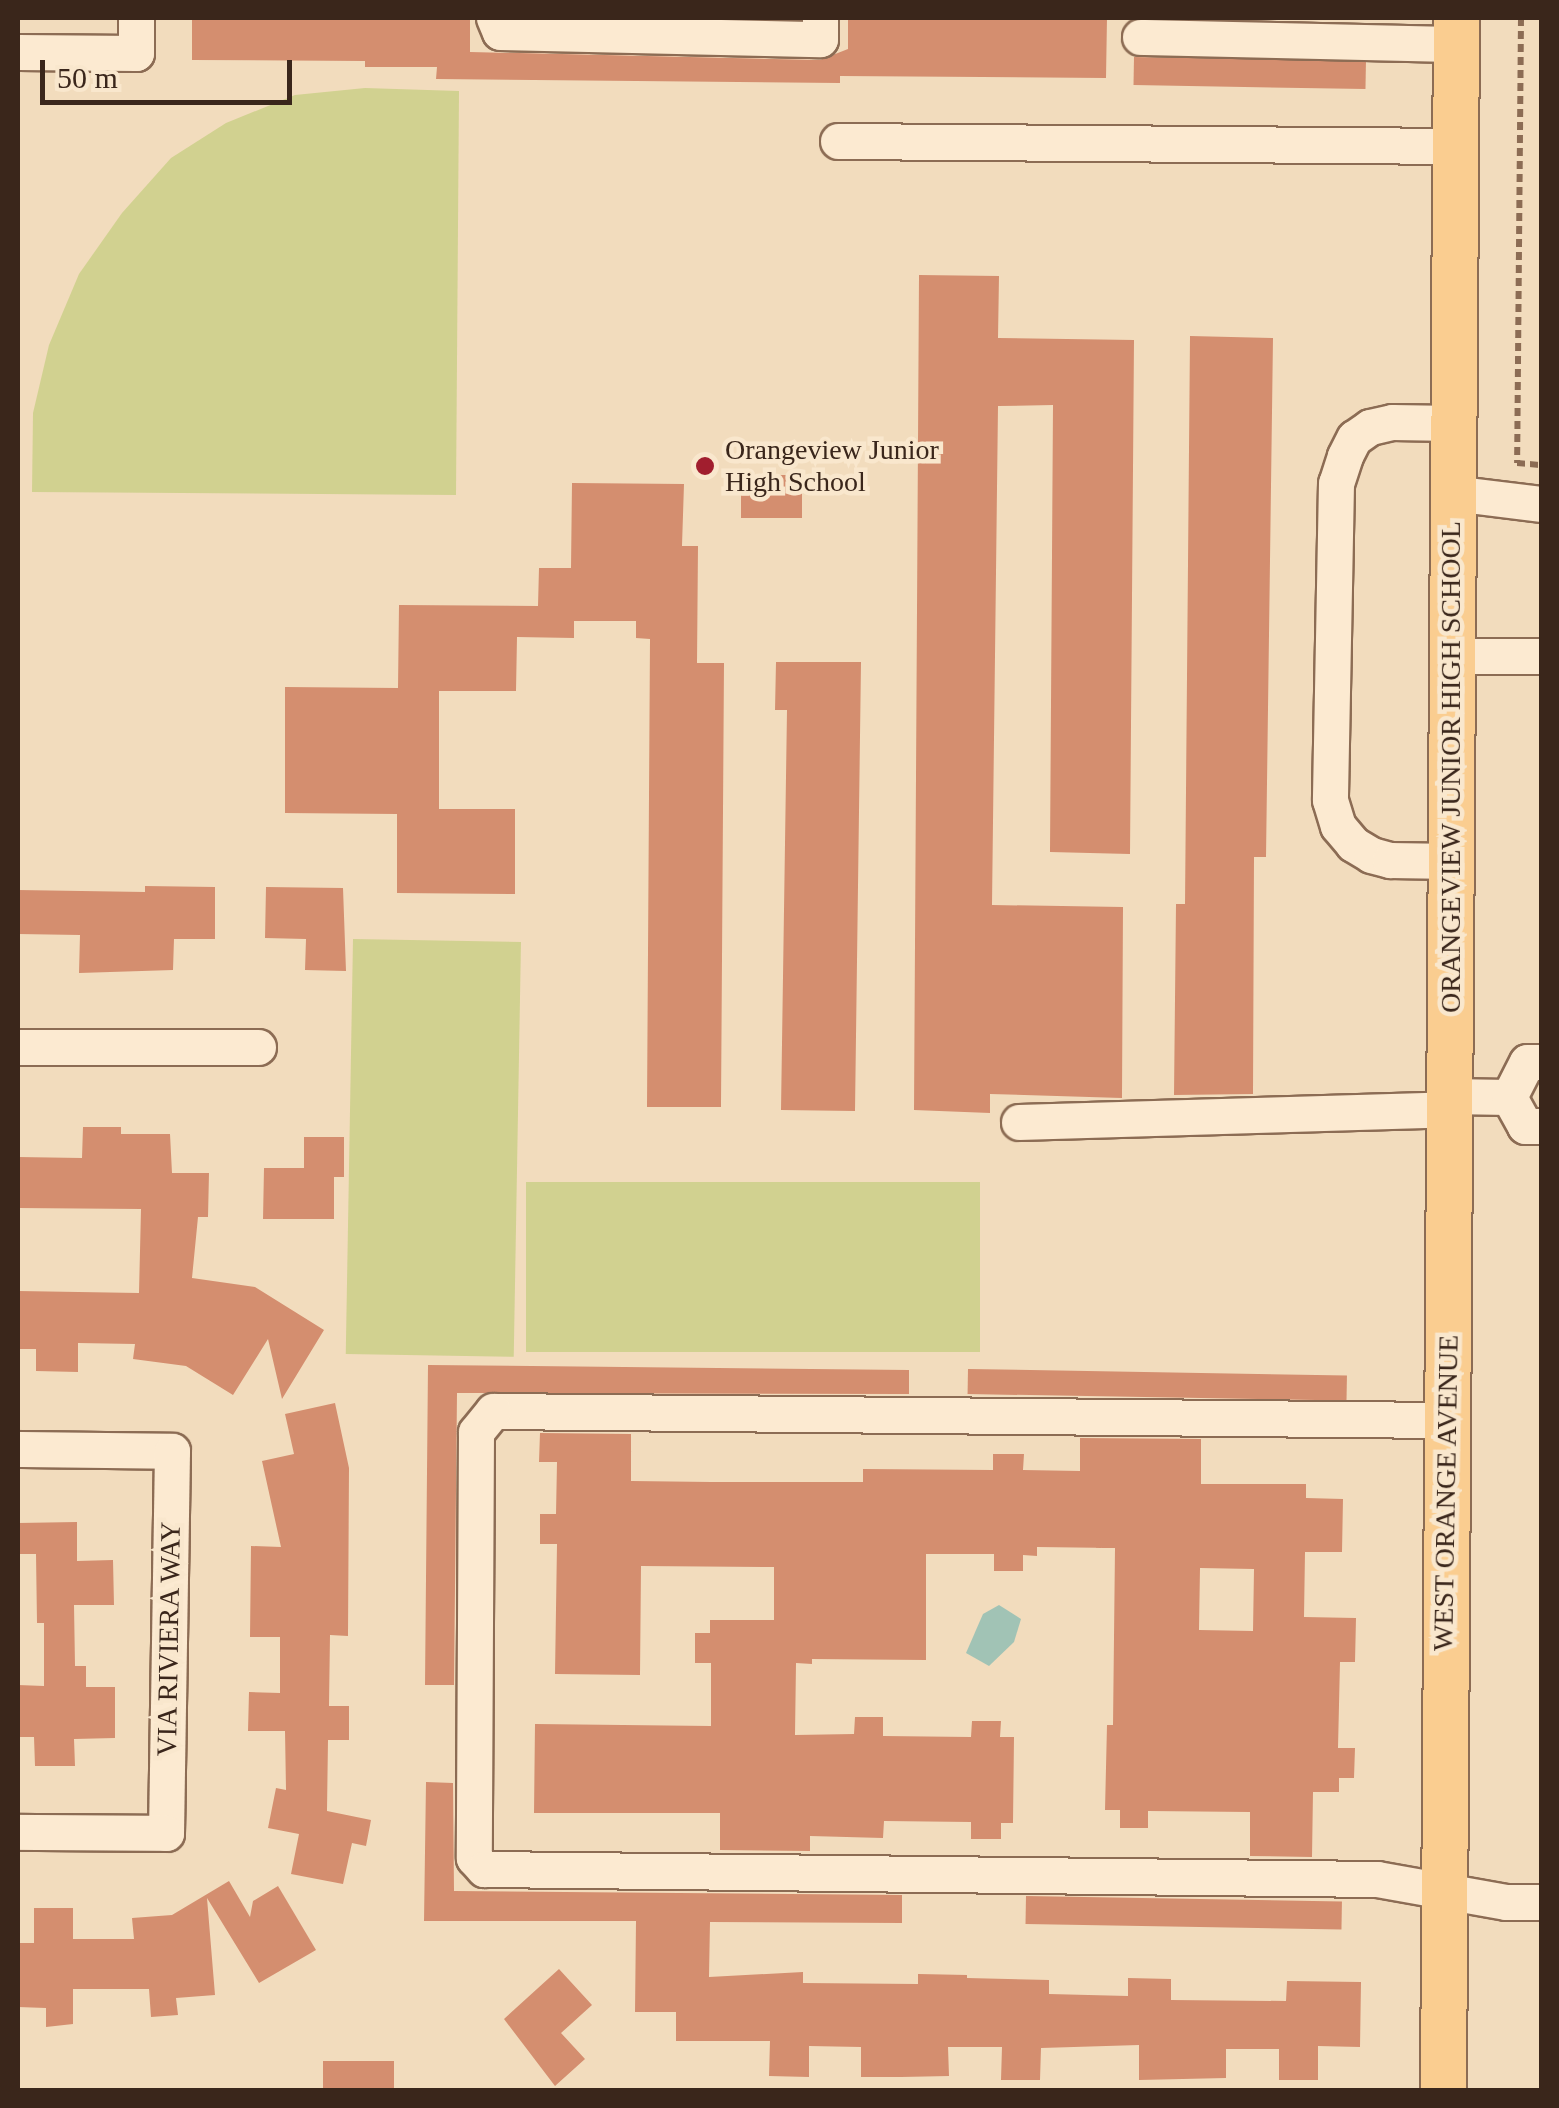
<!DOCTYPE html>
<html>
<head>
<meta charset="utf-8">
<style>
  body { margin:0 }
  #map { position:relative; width:1559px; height:2108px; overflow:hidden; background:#f2dcbd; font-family:Georgia,serif }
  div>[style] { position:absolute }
  .green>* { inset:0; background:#d1d190; transform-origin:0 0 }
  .water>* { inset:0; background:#a1c3b5 }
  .building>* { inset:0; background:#d48e6f; transform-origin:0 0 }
  .path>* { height:6px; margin-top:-3px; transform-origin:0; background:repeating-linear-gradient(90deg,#8c6c54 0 8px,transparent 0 13px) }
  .roads { filter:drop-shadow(2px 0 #8c6c54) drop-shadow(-2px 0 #8c6c54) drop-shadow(0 2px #8c6c54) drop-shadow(0 -2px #8c6c54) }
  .minor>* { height:35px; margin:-17.5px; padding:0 17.5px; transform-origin:17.5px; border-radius:17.5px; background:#fcead1 }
  .major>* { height:45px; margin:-22.5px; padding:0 22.5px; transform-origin:22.5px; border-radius:22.5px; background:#facd90 }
  .dots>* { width:28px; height:28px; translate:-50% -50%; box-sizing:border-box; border:5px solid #f9e7cd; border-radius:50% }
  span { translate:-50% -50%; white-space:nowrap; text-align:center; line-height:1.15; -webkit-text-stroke:9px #f9e7cd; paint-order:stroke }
  .poi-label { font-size:28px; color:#3a261b }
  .left { translate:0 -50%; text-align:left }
  .street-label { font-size:28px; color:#3a261b }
  .frame { position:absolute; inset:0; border:20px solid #3a261b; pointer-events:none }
  .scale { position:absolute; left:40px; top:60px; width:252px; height:45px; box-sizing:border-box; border:5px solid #3a261b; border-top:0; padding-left:12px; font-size:30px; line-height:35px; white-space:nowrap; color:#3a261b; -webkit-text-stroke:8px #f9e7cd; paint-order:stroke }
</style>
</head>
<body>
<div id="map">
  <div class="green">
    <div style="clip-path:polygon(365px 88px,459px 91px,456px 495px,32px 492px,33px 413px,49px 345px,79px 274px,122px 213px,171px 158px,226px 123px,295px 95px)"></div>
    <div style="left:353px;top:939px;width:168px;height:415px;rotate:1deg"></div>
    <div style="left:526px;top:1182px;width:454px;height:170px"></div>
  </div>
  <div class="water">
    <div style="clip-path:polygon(999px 1605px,1021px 1619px,1014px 1642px,989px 1666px,966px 1653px,983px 1614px)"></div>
  </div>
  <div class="building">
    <div style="clip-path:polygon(192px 18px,470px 18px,470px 52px,820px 60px,848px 49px,848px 18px,1107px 18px,1106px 78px,840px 76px,840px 83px,436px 79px,437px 67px,365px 67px,365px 61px,192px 60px)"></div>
    <div style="left:1134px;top:57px;width:232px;height:28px;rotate:1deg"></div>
    <div style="clip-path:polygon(919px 275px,999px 276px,998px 338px,1134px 340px,1130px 854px,1050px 852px,1053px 405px,998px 406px,992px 905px,1123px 907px,1122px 1098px,990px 1094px,990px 1113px,914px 1110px)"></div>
    <div style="clip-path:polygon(1190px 336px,1273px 338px,1266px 857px,1254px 857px,1253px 1094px,1174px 1095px,1176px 904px,1185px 904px)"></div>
    <div style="left:741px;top:475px;width:61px;height:43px"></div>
    <div style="clip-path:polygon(572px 483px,684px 484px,682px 546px,698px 546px,697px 663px,724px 663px,721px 1107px,647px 1107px,650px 639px,636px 638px,636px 621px,574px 621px,574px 638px,517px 637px,516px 691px,439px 691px,439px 809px,515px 809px,515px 894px,397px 893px,397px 814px,285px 813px,285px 687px,398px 688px,399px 605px,538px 606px,539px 568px,571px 568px)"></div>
    <div style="clip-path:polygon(776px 662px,861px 662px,855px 1111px,781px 1110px,787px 710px,775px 710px)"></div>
    <div style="clip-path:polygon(145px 886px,215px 887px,215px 939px,174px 939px,173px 970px,79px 973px,80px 935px,18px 934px,18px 890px,145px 892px)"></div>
    <div style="clip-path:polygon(266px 887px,343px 888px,346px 971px,305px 970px,306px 939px,265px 938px)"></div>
    <div style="clip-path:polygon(83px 1127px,121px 1127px,121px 1134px,170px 1134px,172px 1173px,209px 1173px,208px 1217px,198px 1217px,192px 1278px,255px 1287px,324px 1330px,282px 1399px,268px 1339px,233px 1395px,186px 1366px,133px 1359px,135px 1344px,78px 1343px,78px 1372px,36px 1371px,36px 1349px,18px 1349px,18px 1291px,139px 1293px,141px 1209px,18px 1208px,18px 1157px,82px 1158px)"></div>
    <div style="clip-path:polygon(304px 1137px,344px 1137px,344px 1177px,334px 1177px,334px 1219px,263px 1219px,264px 1168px,304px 1168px)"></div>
    <div style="clip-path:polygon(428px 1365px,909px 1370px,909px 1394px,457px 1393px,454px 1685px,425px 1685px)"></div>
    <div style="left:968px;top:1369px;width:379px;height:25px;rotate:1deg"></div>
    <div style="clip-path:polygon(335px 1403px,349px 1468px,348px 1636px,330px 1635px,329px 1706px,349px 1706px,349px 1740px,328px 1740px,327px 1811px,371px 1820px,366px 1846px,352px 1843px,343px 1884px,291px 1874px,299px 1834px,268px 1828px,276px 1788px,286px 1790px,285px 1731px,248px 1731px,249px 1692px,280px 1693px,280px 1637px,250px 1637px,251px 1546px,281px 1547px,262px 1461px,294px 1454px,285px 1414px)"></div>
    <div style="clip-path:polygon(evenodd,540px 1433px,631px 1434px,631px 1481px,711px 1482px,863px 1482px,863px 1469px,993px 1470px,993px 1454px,1024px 1454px,1023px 1470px,1080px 1471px,1080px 1438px,1201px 1439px,1201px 1484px,1306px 1484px,1306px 1498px,1343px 1499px,1342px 1552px,1305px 1552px,1304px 1617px,1356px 1618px,1355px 1662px,1340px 1662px,1338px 1748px,1355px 1748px,1354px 1778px,1339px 1778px,1339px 1792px,1313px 1792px,1312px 1857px,1250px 1856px,1250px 1812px,1148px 1811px,1148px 1828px,1120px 1828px,1120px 1810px,1105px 1810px,1107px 1725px,1113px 1725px,1115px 1548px,1037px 1547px,1037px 1556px,1023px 1555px,1023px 1571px,994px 1571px,994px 1554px,926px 1554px,926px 1660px,812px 1659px,812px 1664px,796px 1663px,795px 1735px,854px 1734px,855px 1717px,883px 1717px,883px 1736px,971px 1737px,972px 1721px,1001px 1721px,1000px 1737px,1014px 1737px,1013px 1823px,1001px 1823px,1001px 1839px,971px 1839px,971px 1822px,884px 1821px,883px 1838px,810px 1836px,810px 1851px,720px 1850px,720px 1813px,534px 1813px,535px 1724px,711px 1726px,711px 1663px,695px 1663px,695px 1633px,710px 1633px,710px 1620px,774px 1620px,774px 1567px,641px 1566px,640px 1675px,555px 1674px,557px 1544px,540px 1544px,540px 1514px,556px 1514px,557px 1462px,539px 1462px,540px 1433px,1200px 1568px,1254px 1569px,1253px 1631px,1199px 1630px,1200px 1568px)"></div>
    <div style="clip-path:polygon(77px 1522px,77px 1561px,113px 1560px,114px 1605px,74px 1605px,75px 1666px,86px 1666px,86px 1687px,115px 1687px,115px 1738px,74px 1739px,75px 1766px,35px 1766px,34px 1737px,18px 1737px,18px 1685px,44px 1686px,44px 1623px,37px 1623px,36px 1554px,18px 1554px,18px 1523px)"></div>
    <div style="clip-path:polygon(426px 1782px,453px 1783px,454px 1891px,902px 1895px,902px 1923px,710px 1922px,709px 1977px,803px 1972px,803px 1983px,918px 1984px,918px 1974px,967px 1975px,967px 1978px,1049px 1980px,1049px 1994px,1128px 1996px,1128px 1978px,1171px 1979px,1171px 2000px,1286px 2001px,1287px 1981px,1361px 1982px,1360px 2047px,1318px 2046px,1318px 2080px,1279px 2080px,1279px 2049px,1226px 2049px,1226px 2078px,1139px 2080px,1139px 2045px,1041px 2048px,1040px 2080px,1001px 2080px,1002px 2047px,948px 2047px,949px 2076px,901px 2077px,861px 2077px,861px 2047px,809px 2046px,809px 2077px,769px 2076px,770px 2041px,676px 2041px,676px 2012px,635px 2012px,636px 1921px,424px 1921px)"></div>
    <div style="clip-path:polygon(229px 1881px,250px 1917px,253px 1901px,278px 1886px,316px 1950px,259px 1983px,207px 1898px,215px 1995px,176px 1998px,178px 2015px,151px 2017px,149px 1989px,73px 1989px,73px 2024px,46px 2027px,46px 2008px,18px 2007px,18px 1943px,34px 1943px,34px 1908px,73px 1908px,73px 1939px,134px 1939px,132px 1918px,172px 1915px)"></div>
    <div style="left:1026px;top:1896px;width:316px;height:28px;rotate:1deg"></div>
    <div style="clip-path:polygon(559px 1969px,592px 2005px,561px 2033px,585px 2059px,555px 2086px,504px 2019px)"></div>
    <div style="left:323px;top:2061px;width:71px;height:29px"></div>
  </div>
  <div class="path">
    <div style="left:1521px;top:18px;width:445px;rotate:90.5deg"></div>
    <div style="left:1517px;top:463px;width:25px;rotate:5deg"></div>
  </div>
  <div class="roads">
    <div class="minor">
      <div style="left:494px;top:18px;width:15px;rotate:67deg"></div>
      <div style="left:500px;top:32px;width:320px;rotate:1.3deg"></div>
      <div style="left:820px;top:39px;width:21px;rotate:-90deg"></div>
      <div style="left:1140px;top:37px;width:316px;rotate:1.3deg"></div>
      <div style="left:18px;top:52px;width:118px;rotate:0.5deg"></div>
      <div style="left:136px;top:53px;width:35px;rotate:-90deg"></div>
      <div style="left:838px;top:141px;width:617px;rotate:0.46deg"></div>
      <div style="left:1454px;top:423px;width:62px;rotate:-179.1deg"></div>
      <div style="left:1392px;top:422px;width:23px;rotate:167deg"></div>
      <div style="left:1370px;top:427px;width:19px;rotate:145deg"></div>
      <div style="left:1354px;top:438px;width:20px;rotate:117deg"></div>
      <div style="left:1345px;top:456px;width:28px;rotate:108deg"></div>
      <div style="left:1336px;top:483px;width:317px;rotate:91.1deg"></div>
      <div style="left:1330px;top:800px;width:27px;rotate:73deg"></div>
      <div style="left:1338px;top:826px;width:23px;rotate:50deg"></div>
      <div style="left:1353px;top:844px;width:21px;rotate:31deg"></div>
      <div style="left:1371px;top:855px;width:20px;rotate:15deg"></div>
      <div style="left:1390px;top:860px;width:64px;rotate:0.9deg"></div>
      <div style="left:1452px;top:493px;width:91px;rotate:7deg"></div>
      <div style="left:1451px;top:656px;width:91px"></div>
      <div style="left:18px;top:1047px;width:240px"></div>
      <div style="left:1449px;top:1096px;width:60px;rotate:1deg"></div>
      <div style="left:1509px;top:1097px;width:39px;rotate:-63deg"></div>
      <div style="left:1527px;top:1062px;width:15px"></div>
      <div style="left:1509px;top:1097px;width:33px;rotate:61deg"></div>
      <div style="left:1525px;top:1126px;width:17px"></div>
      <div style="left:1019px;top:1122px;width:431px;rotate:-1.7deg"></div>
      <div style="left:1446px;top:1420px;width:953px;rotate:-179.46deg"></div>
      <div style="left:493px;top:1411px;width:27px;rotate:129deg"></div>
      <div style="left:476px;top:1432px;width:426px;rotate:90.3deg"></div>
      <div style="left:474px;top:1858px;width:15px;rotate:48deg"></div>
      <div style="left:484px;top:1869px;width:893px;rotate:0.64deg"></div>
      <div style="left:1377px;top:1879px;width:131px;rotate:10.1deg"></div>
      <div style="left:1506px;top:1902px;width:36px"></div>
      <div style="left:18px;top:1449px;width:154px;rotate:0.7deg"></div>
      <div style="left:172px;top:1451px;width:382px;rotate:90.9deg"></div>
      <div style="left:166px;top:1833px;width:148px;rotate:-179.6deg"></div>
    </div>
    <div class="major">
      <div style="left:1443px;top:2090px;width:2072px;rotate:-89.64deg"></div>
    </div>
  </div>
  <div class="dots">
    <div style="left:705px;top:466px;background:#a11e2e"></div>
  </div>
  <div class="poi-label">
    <span class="left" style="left:725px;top:466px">Orangeview Junior<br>High School</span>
  </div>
  <div class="street-label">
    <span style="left:1451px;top:767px;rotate:-90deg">ORANGEVIEW JUNIOR HIGH SCHOOL</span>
    <span style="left:1446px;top:1493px;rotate:-89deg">WEST ORANGE AVENUE</span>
    <span style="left:169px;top:1639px;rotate:-89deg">VIA RIVIERA WAY</span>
  </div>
  <div class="frame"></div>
  <div class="scale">50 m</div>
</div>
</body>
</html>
